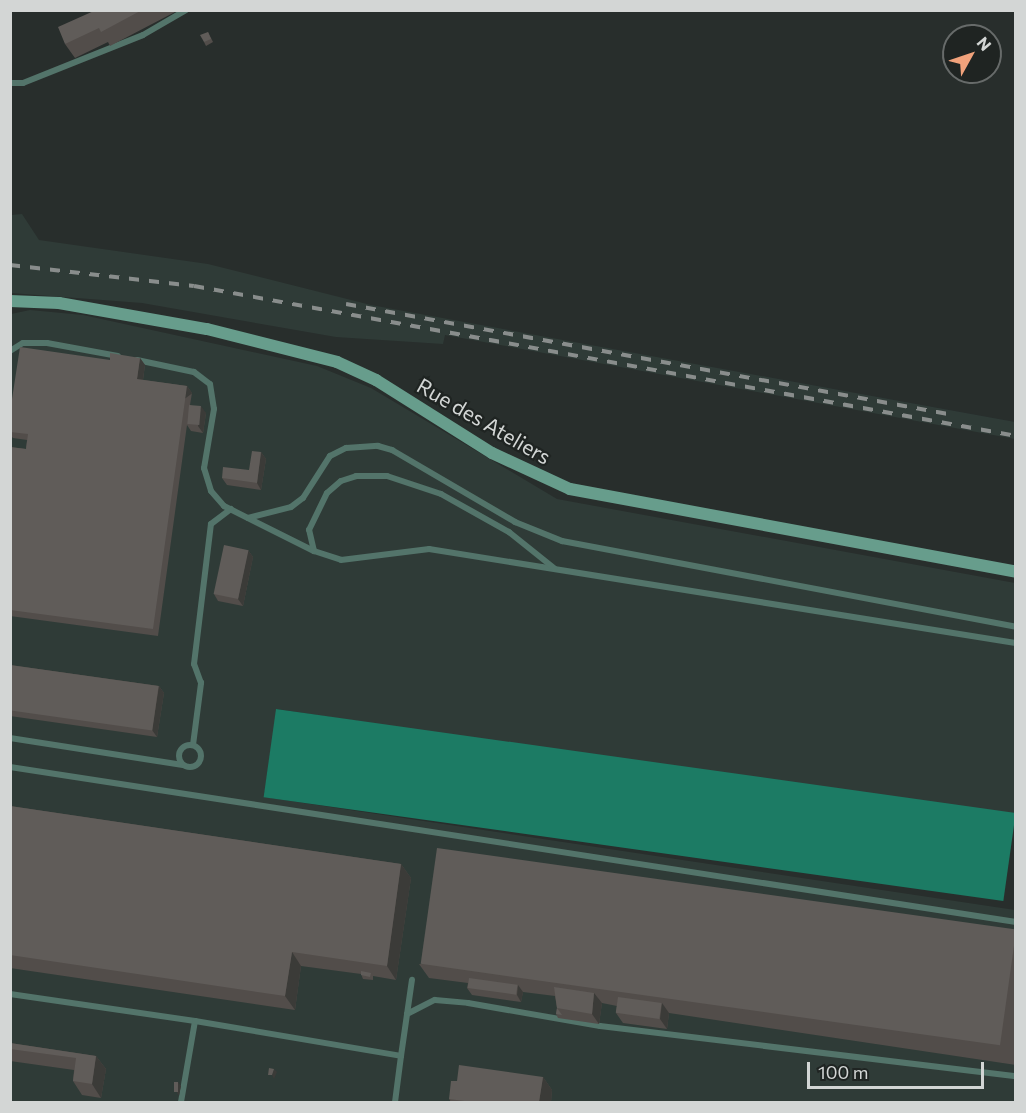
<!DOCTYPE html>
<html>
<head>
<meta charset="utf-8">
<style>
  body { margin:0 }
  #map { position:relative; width:1026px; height:1113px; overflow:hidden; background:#282e2c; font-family:Commissioner,sans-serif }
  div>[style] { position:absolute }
  .built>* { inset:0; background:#2f3b37 }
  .water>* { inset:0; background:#1c7b64; transform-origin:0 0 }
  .lane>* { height:6px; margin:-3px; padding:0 3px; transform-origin:3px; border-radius:3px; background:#53746a }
  .lane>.ring { margin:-3px; padding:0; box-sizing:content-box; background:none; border:6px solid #53746a; border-radius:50% }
  .secondary>* { height:12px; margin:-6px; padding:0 6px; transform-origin:6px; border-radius:6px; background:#679d8c }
  .rail>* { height:4px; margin-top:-2px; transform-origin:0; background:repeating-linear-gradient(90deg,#898d8c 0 10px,transparent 0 20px) }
  .wall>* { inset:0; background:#524d4a }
  .shaded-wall>* { inset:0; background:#3b3b38; transform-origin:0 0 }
  .building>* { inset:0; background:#605c59; transform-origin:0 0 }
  span { translate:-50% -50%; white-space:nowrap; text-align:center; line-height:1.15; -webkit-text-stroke:4.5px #1f2422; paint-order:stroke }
  .street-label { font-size:21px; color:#d3d6d5 }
  .frame { position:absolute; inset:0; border:12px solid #d3d6d5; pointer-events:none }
  .north { position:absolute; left:942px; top:24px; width:60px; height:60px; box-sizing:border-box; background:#1f2422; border:2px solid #676b6a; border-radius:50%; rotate:50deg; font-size:16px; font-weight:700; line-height:24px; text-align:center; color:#d3d6d5 }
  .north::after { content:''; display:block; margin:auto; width:21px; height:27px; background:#f1a27b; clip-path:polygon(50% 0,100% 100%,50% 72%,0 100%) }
  .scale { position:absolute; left:807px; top:1062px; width:177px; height:27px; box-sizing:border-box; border:3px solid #d3d6d5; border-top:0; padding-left:8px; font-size:18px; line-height:21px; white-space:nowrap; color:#d3d6d5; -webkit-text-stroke:4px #1f2422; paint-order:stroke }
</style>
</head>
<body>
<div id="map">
  <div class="built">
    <div style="clip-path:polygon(22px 214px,39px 240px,208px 264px,371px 305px,1015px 422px,1015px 439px,445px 335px,443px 344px,336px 337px,142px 303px,11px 293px,11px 215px)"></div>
    <div style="clip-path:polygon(30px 310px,83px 315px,317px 366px,371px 388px,557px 499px,1015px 583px,1015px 819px,277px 709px,264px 797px,1015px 910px,1015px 1102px,11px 1102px,11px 314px)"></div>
  </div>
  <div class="water">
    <div style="left:276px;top:709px;width:747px;height:89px;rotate:8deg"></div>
  </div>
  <div class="lane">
    <div style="left:10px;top:83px;width:13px"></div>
    <div style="left:23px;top:83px;width:129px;rotate:-21.8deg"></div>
    <div style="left:143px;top:35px;width:50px;rotate:-30.2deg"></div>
    <div style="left:10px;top:351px;width:15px;rotate:-32deg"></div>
    <div style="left:23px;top:343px;width:24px"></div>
    <div style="left:47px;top:343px;width:72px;rotate:10.4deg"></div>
    <div style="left:137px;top:360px;width:58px;rotate:11.9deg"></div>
    <div style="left:194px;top:372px;width:20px;rotate:37deg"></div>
    <div style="left:210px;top:384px;width:25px;rotate:81deg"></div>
    <div style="left:214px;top:409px;width:60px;rotate:99.6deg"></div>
    <div style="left:204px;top:468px;width:24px;rotate:73deg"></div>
    <div style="left:211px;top:491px;width:20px;rotate:49deg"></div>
    <div style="left:224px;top:506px;width:101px;rotate:26.6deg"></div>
    <div style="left:314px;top:551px;width:28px;rotate:18deg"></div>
    <div style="left:341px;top:560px;width:89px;rotate:-7.1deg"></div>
    <div style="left:429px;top:549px;width:594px;rotate:9.1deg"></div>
    <div style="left:248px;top:518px;width:44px;rotate:-14.3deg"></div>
    <div style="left:291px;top:507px;width:15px;rotate:-37deg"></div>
    <div style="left:303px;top:498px;width:50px;rotate:-57.3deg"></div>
    <div style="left:330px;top:456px;width:18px;rotate:-27deg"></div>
    <div style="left:346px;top:448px;width:32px;rotate:-4deg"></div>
    <div style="left:378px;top:446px;width:15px;rotate:16deg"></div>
    <div style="left:392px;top:450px;width:143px;rotate:30.3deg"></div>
    <div style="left:515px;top:522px;width:51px;rotate:22deg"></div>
    <div style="left:562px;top:541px;width:462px;rotate:10.7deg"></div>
    <div style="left:314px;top:551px;width:22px;rotate:-103deg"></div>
    <div style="left:309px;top:530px;width:41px;rotate:-64.1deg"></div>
    <div style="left:327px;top:493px;width:18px;rotate:-41deg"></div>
    <div style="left:341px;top:481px;width:16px;rotate:-18deg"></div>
    <div style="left:356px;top:476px;width:31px"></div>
    <div style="left:387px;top:476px;width:57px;rotate:18.4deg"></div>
    <div style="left:441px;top:494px;width:78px;rotate:29.2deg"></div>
    <div style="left:509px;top:532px;width:58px;rotate:38.7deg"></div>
    <div style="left:10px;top:738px;width:175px;rotate:8.9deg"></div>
    <div class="ring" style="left:179px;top:745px;width:16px;height:16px"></div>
    <div style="left:193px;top:745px;width:63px;rotate:-82.6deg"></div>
    <div style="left:201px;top:683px;width:20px;rotate:-110deg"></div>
    <div style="left:194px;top:664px;width:141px;rotate:-83.1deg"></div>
    <div style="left:211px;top:524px;width:25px;rotate:-37deg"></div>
    <div style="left:10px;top:767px;width:1018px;rotate:8.76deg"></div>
    <div style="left:10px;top:994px;width:187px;rotate:8.3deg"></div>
    <div style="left:195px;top:1021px;width:82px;rotate:99.8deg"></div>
    <div style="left:407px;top:1014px;width:31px;rotate:-27deg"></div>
    <div style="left:435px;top:1000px;width:33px;rotate:5deg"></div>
    <div style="left:468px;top:1003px;width:134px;rotate:9.9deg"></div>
    <div style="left:600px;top:1026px;width:419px;rotate:6.9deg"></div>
    <div style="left:195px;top:1021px;width:209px;rotate:9.6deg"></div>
    <div style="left:401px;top:1056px;width:46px;rotate:97.4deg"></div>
    <div style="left:401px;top:1056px;width:77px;rotate:-81.8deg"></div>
  </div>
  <div class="secondary">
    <div style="left:10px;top:301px;width:49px;rotate:2.3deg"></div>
    <div style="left:59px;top:303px;width:150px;rotate:10deg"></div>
    <div style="left:207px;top:329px;width:134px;rotate:14.2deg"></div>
    <div style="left:337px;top:362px;width:43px;rotate:24.8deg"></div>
    <div style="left:376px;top:380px;width:137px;rotate:32.2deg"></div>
    <div style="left:492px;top:453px;width:86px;rotate:24.8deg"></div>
    <div style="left:570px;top:489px;width:454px;rotate:10.5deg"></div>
  </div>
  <div class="rail">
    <div style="left:10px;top:265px;width:185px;rotate:6.5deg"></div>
    <div style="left:194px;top:286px;width:836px;rotate:10.34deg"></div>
    <div style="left:346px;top:304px;width:612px;rotate:10.36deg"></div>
  </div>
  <div class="wall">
    <div style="clip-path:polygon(96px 10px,174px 10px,175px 12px,110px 46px,108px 42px,75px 58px,65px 44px)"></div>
    <div style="clip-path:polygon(208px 32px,213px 42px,206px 46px,204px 42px)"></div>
    <div style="clip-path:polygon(140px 358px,145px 365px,143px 380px,187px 386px,192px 393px,190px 405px,206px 413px,203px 433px,191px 431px,187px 425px,158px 636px,10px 616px,10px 447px,26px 449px,27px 440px,13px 438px,10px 435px,10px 412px,110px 360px)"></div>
    <div style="clip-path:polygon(261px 452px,266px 459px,261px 490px,227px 485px,222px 478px,249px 470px)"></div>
    <div style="clip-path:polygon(248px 550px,253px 557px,243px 606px,218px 601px,214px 594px)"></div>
    <div style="clip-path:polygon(10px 665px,159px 686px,164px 693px,157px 737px,10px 716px)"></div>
    <div style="clip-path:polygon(10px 806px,401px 864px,411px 878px,396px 980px,373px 976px,373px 980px,363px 979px,361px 974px,301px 966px,295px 1010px,10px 968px)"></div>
    <div style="clip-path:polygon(1016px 934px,1016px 1065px,669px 1013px,667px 1029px,623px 1023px,616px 1013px,617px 1006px,602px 1003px,599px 1024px,558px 1018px,556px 1014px,557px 1008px,555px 996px,523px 992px,521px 1002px,472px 995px,467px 988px,468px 983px,429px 978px,419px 964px)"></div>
    <div style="clip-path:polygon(10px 1043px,96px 1056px,106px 1069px,101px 1098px,82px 1095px,73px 1081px,74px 1070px,10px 1061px)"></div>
    <div style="clip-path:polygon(543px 1077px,552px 1090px,551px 1102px,451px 1102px,449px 1099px,457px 1081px)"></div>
  </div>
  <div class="shaded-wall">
    <div style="clip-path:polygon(140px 358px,145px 365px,142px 386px,137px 379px)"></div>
    <div style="left:187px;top:386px;width:9px;height:245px;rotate:54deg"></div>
    <div style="clip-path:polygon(201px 406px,206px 413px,203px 433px,198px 426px)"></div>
    <div style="clip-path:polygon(261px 452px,266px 459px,261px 490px,257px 483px)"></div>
    <div style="clip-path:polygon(248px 550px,253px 557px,243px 606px,238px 599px)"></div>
    <div style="clip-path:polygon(159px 686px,164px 693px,157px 737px,152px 730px)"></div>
    <div style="clip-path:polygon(401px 864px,411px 878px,396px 980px,387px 966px)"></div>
    <div style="clip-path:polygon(292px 952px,301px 966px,295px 1010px,285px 996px)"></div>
    <div style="clip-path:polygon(518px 985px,523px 992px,521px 1002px,517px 995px)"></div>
    <div style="clip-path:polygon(594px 993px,602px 1003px,599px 1024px,592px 1014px)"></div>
    <div style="clip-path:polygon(662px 1003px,669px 1013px,667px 1029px,660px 1019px)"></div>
    <div style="clip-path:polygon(96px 1056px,106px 1069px,101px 1098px,92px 1084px)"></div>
    <div style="clip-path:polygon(274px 1069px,277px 1072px,274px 1079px,272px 1075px)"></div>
    <div style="clip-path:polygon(543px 1077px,552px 1090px,551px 1102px,539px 1102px)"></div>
    <div style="clip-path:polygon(178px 1082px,181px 1086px,179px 1096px,177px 1093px)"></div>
  </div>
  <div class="building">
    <div style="clip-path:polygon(96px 10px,142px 10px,101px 32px,99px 28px,65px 44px,58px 27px)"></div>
    <div style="clip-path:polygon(208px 32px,211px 39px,204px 42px,200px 35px)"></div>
    <div style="clip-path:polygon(20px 347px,110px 360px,110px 353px,140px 358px,137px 379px,187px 386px,153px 629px,10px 610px,10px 447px,26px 449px,28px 434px,10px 432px,10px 412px)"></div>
    <div style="left:189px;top:405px;width:12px;height:19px;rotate:5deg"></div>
    <div style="clip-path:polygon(252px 451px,261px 452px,257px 483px,222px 478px,223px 467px,249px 470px)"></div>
    <div style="left:224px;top:545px;width:25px;height:50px;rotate:12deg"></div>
    <div style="left:10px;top:665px;width:150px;height:45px;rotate:8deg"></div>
    <div style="clip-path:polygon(10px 806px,401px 864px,387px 966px,292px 952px,285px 996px,10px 955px)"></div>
    <div style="left:437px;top:848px;width:585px;height:117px;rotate:8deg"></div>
    <div style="clip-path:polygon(361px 971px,371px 973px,370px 977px,361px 975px)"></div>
    <div style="left:469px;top:978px;width:49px;height:10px;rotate:8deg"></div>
    <div style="clip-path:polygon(554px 987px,594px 993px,592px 1014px,557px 1008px)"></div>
    <div style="left:618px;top:997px;width:44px;height:16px;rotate:8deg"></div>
    <div style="clip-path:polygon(557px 1008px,562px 1015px,556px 1014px)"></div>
    <div style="clip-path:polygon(10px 1043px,96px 1056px,92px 1084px,73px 1081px,76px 1058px,10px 1049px)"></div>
    <div style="clip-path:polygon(459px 1065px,543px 1077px,539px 1102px,472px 1102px,449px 1099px,451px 1081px,457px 1081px)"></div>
    <div style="clip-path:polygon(269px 1068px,274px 1069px,272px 1075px,268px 1075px)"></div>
    <div style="left:174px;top:1082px;width:4px;height:10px"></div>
  </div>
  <div class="street-label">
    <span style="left:484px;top:421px;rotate:30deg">Rue des Ateliers</span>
  </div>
  <div class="frame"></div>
  <div class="north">N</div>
  <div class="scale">100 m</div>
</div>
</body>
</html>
